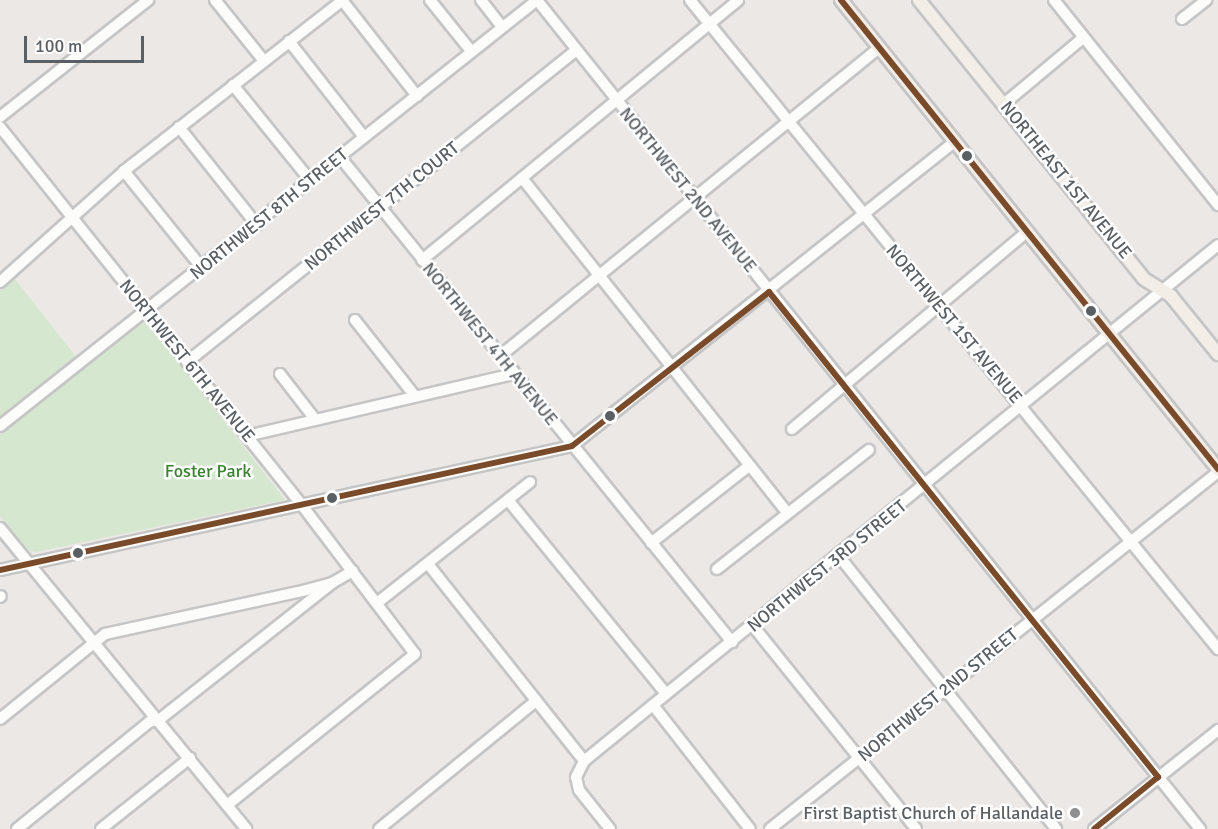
<!DOCTYPE html>
<html>
<head>
<meta charset="utf-8">
<style>
  body { margin:0 }
  #map { position:relative; width:1218px; height:829px; overflow:hidden; background:#ebe8e5; font-family:Signika,sans-serif }
  div>[style] { position:absolute }
  .green>* { inset:0; background:#d5e7cf }
  .roads { filter:drop-shadow(2px 0 #c6c5c6) drop-shadow(-2px 0 #c6c5c6) drop-shadow(0 2px #c6c5c6) drop-shadow(0 -2px #c6c5c6) }
  .minor>* { height:10px; margin:-5px; padding:0 5px; transform-origin:5px; border-radius:5px; background:#fcfcfb }
  .major>* { height:12px; margin:-6px; padding:0 6px; transform-origin:6px; border-radius:6px; background:#f2eee7 }
  .bus-1>* { height:6px; margin:-3px; padding:0 3px; transform-origin:3px; border-radius:3px; background:#7a4b2a }
  .dots>* { width:16px; height:16px; translate:-50% -50%; box-sizing:border-box; border:3px solid #fff; border-radius:50% }
  span { translate:-50% -50%; white-space:nowrap; text-align:center; line-height:1.15; -webkit-text-stroke:5px #fff; paint-order:stroke }
  .street-label { font-size:18px; color:#5a5f63 }
  .park-label { font-size:18px; color:#398331 }
  .poi-label { font-size:18px; color:#5a5f63 }
  .right { translate:-100% -50%; text-align:right }
  .scale { position:absolute; left:24px; top:36px; width:120px; height:27px; box-sizing:border-box; border:3px solid #5a5f63; border-top:0; padding-left:8px; font-size:18px; line-height:21px; white-space:nowrap; color:#5a5f63; -webkit-text-stroke:4px #fff; paint-order:stroke }
</style>
</head>
<body>
<div id="map">
  <div class="green">
    <div style="clip-path:polygon(14px 278px,84px 367px,145px 319px,285px 500px,36px 552px,27px 550px,0 516px,0 289px)"></div>
  </div>
  <div class="roads">
    <div class="minor">
      <div style="left:215px;top:0;width:78px;rotate:51.2deg"></div>
      <div style="left:342px;top:0;width:122px;rotate:52deg"></div>
      <div style="left:430px;top:0;width:65px;rotate:51.2deg"></div>
      <div style="left:481px;top:0;width:34px;rotate:52deg"></div>
      <div style="left:537px;top:0;width:1062px;rotate:51.35deg"></div>
      <div style="left:690px;top:0;width:837px;rotate:50.87deg"></div>
      <div style="left:1054px;top:0;width:263px;rotate:51.3deg"></div>
      <div style="left:1182px;top:19px;width:31px;rotate:-38deg"></div>
      <div style="left:289px;top:41px;width:122px;rotate:52deg"></div>
      <div style="left:233px;top:85px;width:122px;rotate:51deg"></div>
      <div style="left:1005px;top:103px;width:102px;rotate:-39.8deg"></div>
      <div style="left:0;top:117px;width:189px;rotate:-38.3deg"></div>
      <div style="left:0;top:127px;width:482px;rotate:51.4deg"></div>
      <div style="left:301px;top:504px;width:188px;rotate:52.8deg"></div>
      <div style="left:415px;top:654px;width:241px;rotate:141.2deg"></div>
      <div style="left:179px;top:127px;width:125px;rotate:51.5deg"></div>
      <div style="left:340px;top:157px;width:624px;rotate:51.05deg"></div>
      <div style="left:124px;top:171px;width:124px;rotate:51.2deg"></div>
      <div style="left:522px;top:178px;width:426px;rotate:51.6deg"></div>
      <div style="left:422px;top:260px;width:409px;rotate:-39.4deg"></div>
      <div style="left:0;top:282px;width:166px;rotate:-41.8deg"></div>
      <div style="left:124px;top:171px;width:278px;rotate:-38deg"></div>
      <div style="left:355px;top:320px;width:95px;rotate:51.8deg"></div>
      <div style="left:500px;top:356px;width:488px;rotate:-39.1deg"></div>
      <div style="left:187px;top:362px;width:499px;rotate:-38.7deg"></div>
      <div style="left:280px;top:374px;width:56px;rotate:52.3deg"></div>
      <div style="left:0;top:426px;width:685px;rotate:-38.42deg"></div>
      <div style="left:792px;top:429px;width:307px;rotate:-40deg"></div>
      <div style="left:247px;top:436px;width:273px;rotate:-13.1deg"></div>
      <div style="left:508px;top:500px;width:250px;rotate:50.8deg"></div>
      <div style="left:0;top:528px;width:389px;rotate:50.7deg"></div>
      <div style="left:651px;top:543px;width:125px;rotate:-38.2deg"></div>
      <div style="left:839px;top:556px;width:349px;rotate:51.5deg"></div>
      <div style="left:428px;top:564px;width:251px;rotate:51.6deg"></div>
      <div style="left:717px;top:569px;width:193px;rotate:-38.1deg"></div>
      <div style="left:0;top:570px;width:585px;rotate:-12.23deg"></div>
      <div style="left:572px;top:446px;width:490px;rotate:-38.5deg"></div>
      <div style="left:0;top:597px;width:1px;rotate:-45deg"></div>
      <div style="left:377px;top:603px;width:195px;rotate:-38.3deg"></div>
      <div style="left:753px;top:626px;width:260px;rotate:51.2deg"></div>
      <div style="left:653px;top:705px;width:157px;rotate:52deg"></div>
      <div style="left:0;top:719px;width:135px;rotate:-39deg"></div>
      <div style="left:105px;top:634px;width:206px;rotate:-12.3deg"></div>
      <div style="left:306px;top:590px;width:27px;rotate:-15deg"></div>
      <div style="left:332px;top:583px;width:24px;rotate:-30deg"></div>
      <div style="left:17px;top:829px;width:170px;rotate:-39deg"></div>
      <div style="left:149px;top:722px;width:11px;rotate:-15deg"></div>
      <div style="left:160px;top:719px;width:219px;rotate:-38.3deg"></div>
      <div style="left:101px;top:829px;width:114px;rotate:-38.6deg"></div>
      <div style="left:379px;top:829px;width:203px;rotate:-39.2deg"></div>
      <div style="left:610px;top:829px;width:50px;rotate:-128.5deg"></div>
      <div style="left:579px;top:790px;width:13px;rotate:-103deg"></div>
      <div style="left:576px;top:777px;width:18px;rotate:-63deg"></div>
      <div style="left:584px;top:761px;width:817px;rotate:-39.14deg"></div>
      <div style="left:770px;top:829px;width:573px;rotate:-38.55deg"></div>
      <div style="left:1094px;top:829px;width:159px;rotate:-38.6deg"></div>
    </div>
    <div class="major">
      <div style="left:841px;top:0;width:602px;rotate:51.21deg"></div>
      <div style="left:919px;top:0;width:358px;rotate:51.1deg"></div>
      <div style="left:1144px;top:279px;width:32px;rotate:32deg"></div>
      <div style="left:1171px;top:296px;width:75px;rotate:51deg"></div>
    </div>
  </div>
  <div class="bus-1">
    <div style="left:841px;top:0;width:602px;rotate:51.21deg"></div>
    <div style="left:0;top:570px;width:585px;rotate:-12.23deg"></div>
    <div style="left:572px;top:446px;width:250px;rotate:-38deg"></div>
    <div style="left:769px;top:292px;width:622px;rotate:51.27deg"></div>
    <div style="left:1158px;top:777px;width:82px;rotate:140.9deg"></div>
  </div>
  <div class="dots">
    <div style="left:967px;top:156px;background:#5a5f63"></div>
    <div style="left:1091px;top:311px;background:#5a5f63"></div>
    <div style="left:610px;top:416px;background:#5a5f63"></div>
    <div style="left:332px;top:498px;background:#5a5f63"></div>
    <div style="left:78px;top:553px;background:#5a5f63"></div>
    <div style="left:1075px;top:813px;background:#8d8f90"></div>
  </div>
  <div class="street-label">
    <span style="left:1066px;top:180px;rotate:51deg">NORTHEAST 1ST AVENUE</span>
    <span style="left:688px;top:190px;rotate:51deg">NORTHWEST 2ND AVENUE</span>
    <span style="left:382px;top:206px;rotate:-39deg">NORTHWEST 7TH COURT</span>
    <span style="left:269px;top:214px;rotate:-39deg">NORTHWEST 8TH STREET</span>
    <span style="left:954px;top:324px;rotate:50deg">NORTHWEST 1ST AVENUE</span>
    <span style="left:490px;top:344px;rotate:51deg">NORTHWEST 4TH AVENUE</span>
    <span style="left:187px;top:361px;rotate:51deg">NORTHWEST 6TH AVENUE</span>
    <span style="left:827px;top:566px;rotate:-39deg">NORTHWEST 3RD STREET</span>
    <span style="left:938px;top:695px;rotate:-39deg">NORTHWEST 2ND STREET</span>
  </div>
  <div class="park-label">
    <span style="left:208px;top:471px">Foster Park</span>
  </div>
  <div class="poi-label">
    <span class="right" style="left:1063px;top:813px">First Baptist Church of Hallandale</span>
  </div>
  <div class="scale">100 m</div>
</div>
</body>
</html>
